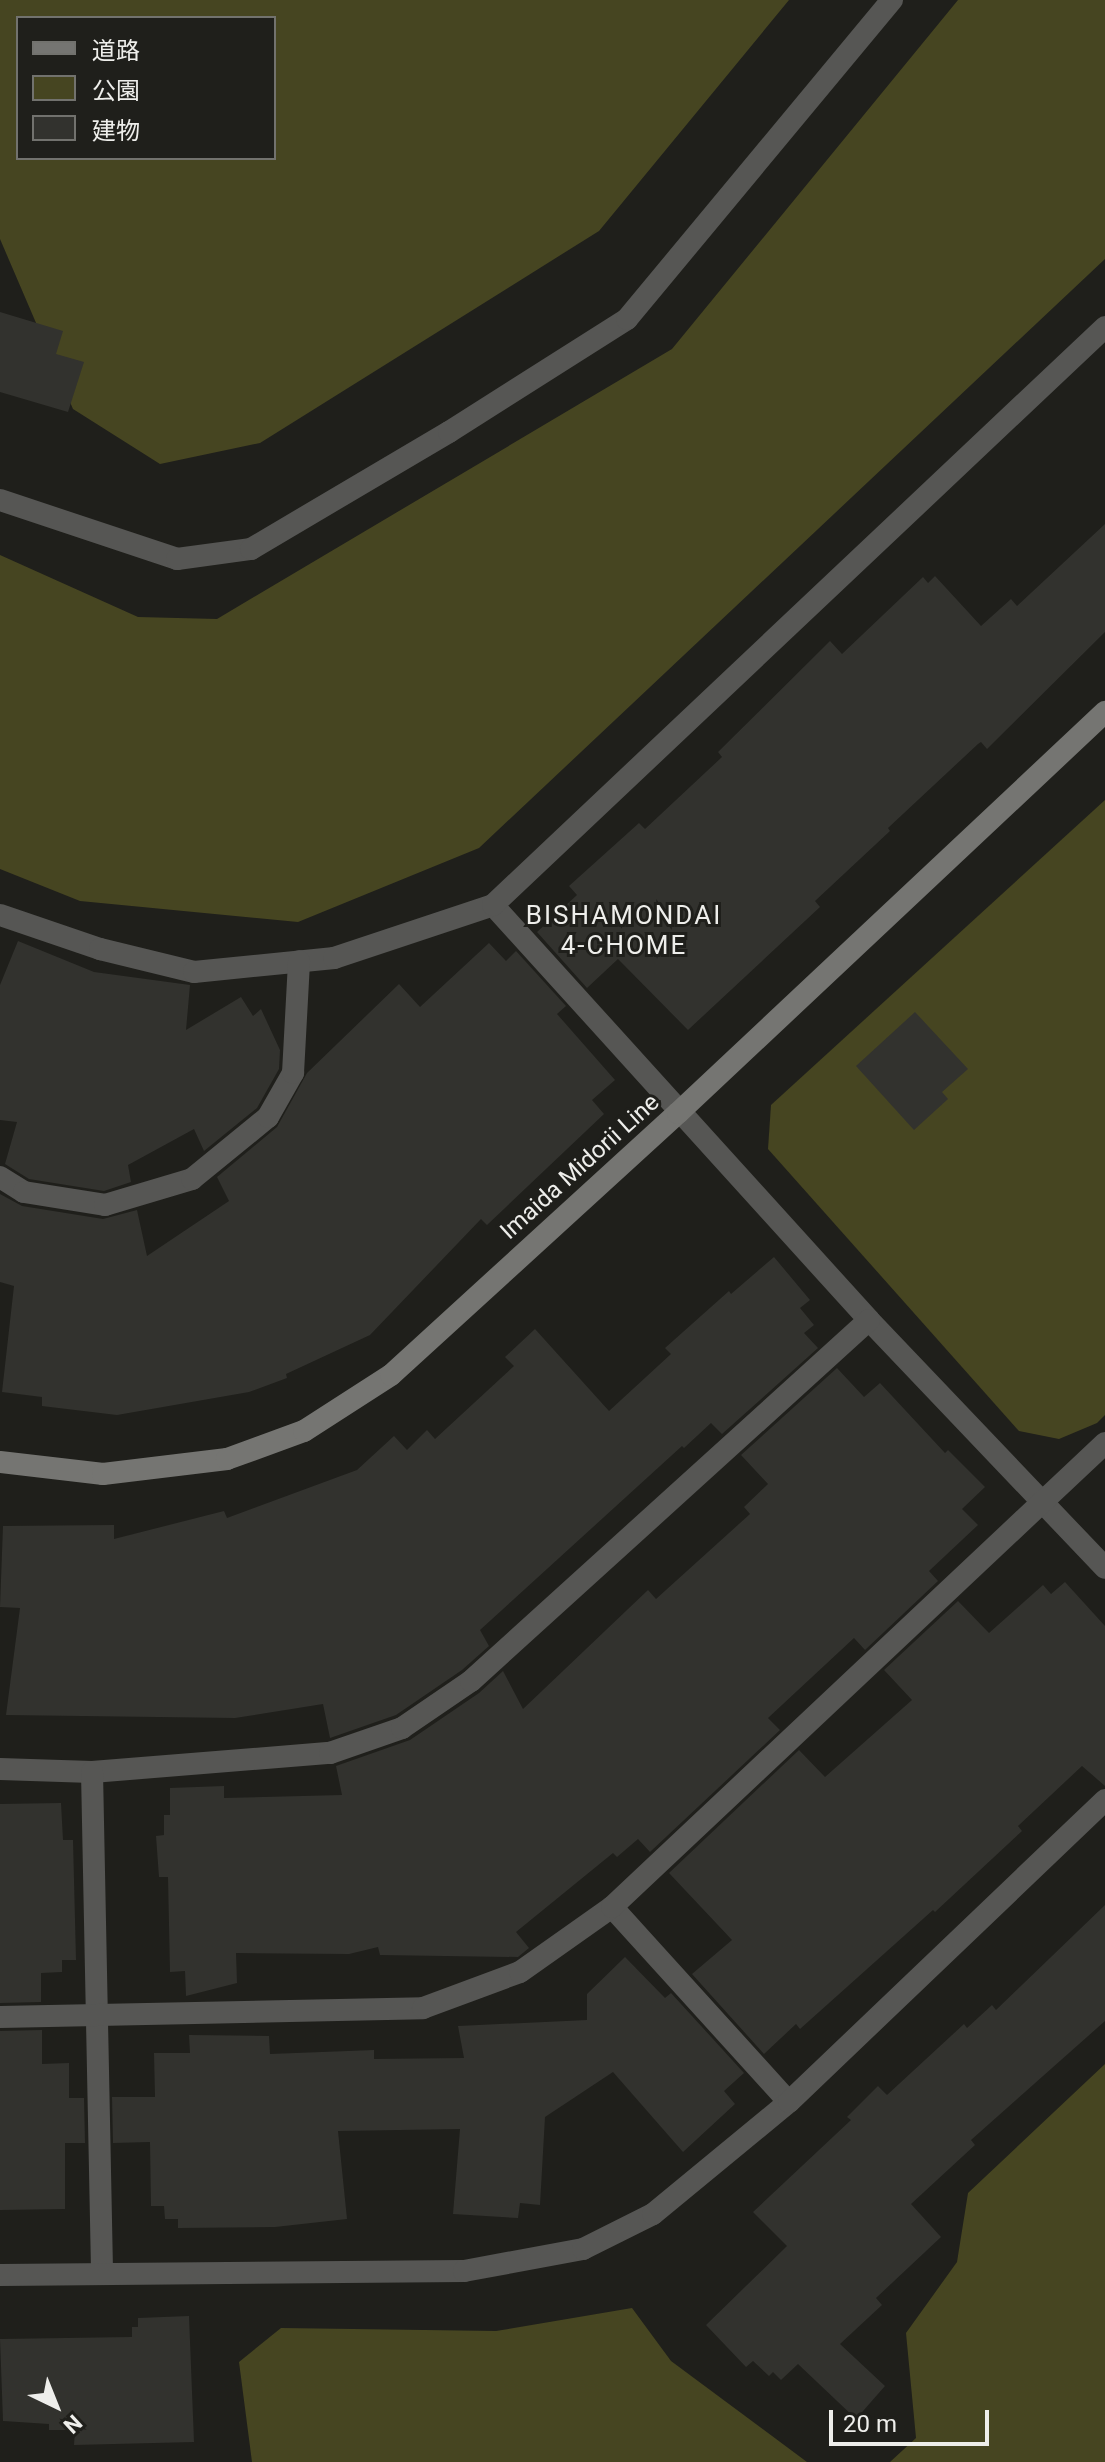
<!DOCTYPE html>
<html>
<head>
<meta charset="utf-8">
<style>
  body { margin:0 }
  #map { position:relative; width:1105px; height:2462px; overflow:hidden; background:#1f1f1b; font-family:Roboto,"Noto Sans JP",sans-serif }
  div>[style] { position:absolute }
  .green>* { inset:0; background:#464521 }
  .building>* { inset:0; background:#32322e }
  .minor>* { height:22px; margin:-11px; padding:0 11px; transform-origin:11px; border-radius:11px; background:#565654 }
  .secondary>* { height:22px; margin:-11px; padding:0 11px; transform-origin:11px; border-radius:11px; background:#757572 }
  span { translate:-50% -50%; white-space:nowrap; text-align:center; line-height:1.15; -webkit-text-stroke:6px #1f1f1b; paint-order:stroke }
  .street-label { font-size:24px; color:#eeeeeb }
  .neighbourhood-label { font-size:26px; color:#eeeeeb; letter-spacing:2px }
  .legend { position:absolute; left:16px; top:16px; width:260px; height:144px; box-sizing:border-box; background:#1f1f1b; border:2px solid #72726e; margin:0; padding:10px 14px; list-style:none; font-size:24px; color:#eeeeeb }
  .legend li { display:flex; align-items:center; gap:16px; height:40px }
  .legend b { width:40px; border:2px solid #72726e }
  .north { position:absolute; left:16px; top:2366px; width:80px; height:80px; -webkit-text-stroke:6px #1f1f1b; paint-order:stroke; rotate:137deg; font-size:22px; font-weight:700; line-height:32px; text-align:center; color:#eeeeeb }
  .north::after { content:''; display:block; margin:auto; width:28px; height:36px; background:#eeeeeb; clip-path:polygon(50% 0,100% 100%,50% 72%,0 100%) }
  .scale { position:absolute; left:829px; top:2410px; width:160px; height:36px; box-sizing:border-box; border:4px solid #eeeeeb; border-top:0; padding-left:10px; font-size:24px; line-height:28px; white-space:nowrap; color:#eeeeeb; -webkit-text-stroke:6px #1f1f1b; paint-order:stroke }
</style>
</head>
<body>
<div id="map">
  <div class="green">
    <div style="clip-path:polygon(evenodd,0 0,789px 0,599px 231px,260px 443px,160px 464px,73px 409px,0 239px,0 0,18px 18px,274px 18px,274px 158px,18px 158px,18px 18px)"></div>
    <div style="clip-path:polygon(958px 0,1105px 0,1105px 259px,479px 848px,298px 922px,80px 901px,0 869px,0 555px,138px 617px,217px 619px,672px 349px)"></div>
    <div style="clip-path:polygon(1105px 800px,1105px 1415px,1097px 1423px,1059px 1439px,1019px 1431px,768px 1149px,771px 1105px)"></div>
    <div style="clip-path:polygon(1105px 2064px,1105px 2462px,890px 2462px,916px 2438px,906px 2333px,957px 2262px,968px 2193px)"></div>
    <div style="clip-path:polygon(632px 2308px,671px 2361px,807px 2462px,252px 2462px,239px 2362px,281px 2328px,496px 2331px)"></div>
  </div>
  <div class="building">
    <div style="clip-path:polygon(0 312px,63px 331px,56px 354px,84px 362px,68px 412px,0 392px)"></div>
    <div style="clip-path:polygon(1105px 524px,1105px 632px,987px 749px,981px 742px,978px 744px,888px 828px,890px 831px,815px 901px,820px 907px,688px 1030px,618px 959px,587px 988px,537px 932px,577px 895px,569px 886px,639px 823px,645px 829px,722px 757px,718px 752px,830px 641px,842px 654px,923px 577px,928px 583px,935px 576px,981px 626px,1011px 599px,1017px 606px)"></div>
    <div style="clip-path:polygon(18px 941px,94px 972px,190px 985px,186px 1030px,241px 997px,253px 1016px,261px 1009px,280px 1050px,279px 1069px,257px 1108px,204px 1151px,194px 1129px,128px 1165px,131px 1182px,104px 1191px,29px 1179px,5px 1164px,17px 1122px,0 1120px,0 985px)"></div>
    <div style="clip-path:polygon(489px 943px,506px 961px,516px 951px,566px 1006px,557px 1014px,615px 1080px,592px 1100px,604px 1114px,487px 1225px,481px 1219px,370px 1335px,286px 1374px,287px 1378px,249px 1392px,117px 1415px,42px 1406px,42px 1397px,2px 1392px,14px 1286px,0 1282px,0 1194px,22px 1206px,103px 1219px,137px 1210px,147px 1256px,229px 1201px,217px 1177px,277px 1127px,307px 1073px,399px 984px,420px 1007px)"></div>
    <div style="clip-path:polygon(915px 1012px,968px 1069px,942px 1092px,948px 1099px,914px 1130px,856px 1066px)"></div>
    <div style="clip-path:polygon(774px 1257px,810px 1300px,800px 1308px,814px 1325px,804px 1333px,818px 1348px,722px 1434px,711px 1423px,684px 1448px,682px 1446px,480px 1630px,489px 1646px,462px 1670px,396px 1715px,330px 1738px,323px 1704px,235px 1718px,6px 1715px,20px 1608px,0 1607px,3px 1526px,114px 1525px,114px 1539px,224px 1511px,227px 1518px,357px 1470px,394px 1436px,407px 1450px,427px 1430px,435px 1439px,514px 1366px,505px 1357px,535px 1329px,609px 1411px,671px 1354px,665px 1348px,729px 1291px,731px 1294px)"></div>
    <div style="clip-path:polygon(837px 1368px,864px 1397px,880px 1383px,945px 1453px,948px 1450px,985px 1487px,962px 1509px,978px 1525px,929px 1571px,938px 1581px,865px 1650px,854px 1638px,768px 1718px,780px 1730px,650px 1852px,638px 1839px,617px 1857px,613px 1853px,516px 1932px,529px 1948px,518px 1957px,380px 1955px,378px 1947px,349px 1954px,236px 1953px,237px 1983px,186px 1996px,185px 1971px,170px 1972px,168px 1877px,159px 1877px,156px 1836px,164px 1835px,164px 1815px,170px 1815px,170px 1788px,224px 1786px,224px 1798px,342px 1795px,336px 1766px,410px 1740px,479px 1693px,503px 1671px,523px 1709px,648px 1590px,656px 1599px,750px 1514px,744px 1507px,768px 1484px,741px 1455px)"></div>
    <div style="clip-path:polygon(1065px 1582px,1105px 1626px,1105px 1786px,1082px 1766px,1018px 1826px,1022px 1831px,935px 1912px,933px 1910px,800px 2029px,796px 2024px,764px 2054px,692px 1974px,732px 1940px,669px 1873px,799px 1750px,825px 1777px,912px 1700px,884px 1670px,958px 1601px,989px 1633px,1043px 1585px,1051px 1594px)"></div>
    <div style="clip-path:polygon(61px 1803px,63px 1840px,73px 1840px,76px 1960px,62px 1960px,62px 1972px,41px 1973px,41px 2002px,0 2003px,0 1804px)"></div>
    <div style="clip-path:polygon(1105px 1905px,1105px 2021px,971px 2140px,975px 2145px,911px 2204px,941px 2237px,876px 2298px,882px 2305px,840px 2344px,885px 2386px,856px 2419px,798px 2364px,781px 2380px,773px 2372px,769px 2376px,753px 2361px,746px 2367px,706px 2325px,787px 2246px,753px 2212px,851px 2120px,847px 2117px,878px 2086px,887px 2095px,964px 2024px,967px 2028px,992px 2005px,996px 2010px)"></div>
    <div style="clip-path:polygon(625px 1957px,665px 1998px,671px 1993px,744px 2073px,724px 2091px,735px 2104px,683px 2152px,613px 2072px,545px 2117px,540px 2205px,520px 2203px,518px 2218px,453px 2214px,460px 2129px,338px 2131px,347px 2219px,275px 2227px,178px 2228px,178px 2219px,165px 2219px,164px 2206px,151px 2206px,150px 2142px,113px 2143px,112px 2097px,155px 2097px,154px 2053px,190px 2053px,189px 2035px,269px 2036px,270px 2054px,374px 2050px,374px 2059px,464px 2058px,458px 2026px,587px 2020px,587px 1994px)"></div>
    <div style="clip-path:polygon(42px 2030px,42px 2064px,69px 2063px,69px 2098px,84px 2098px,85px 2143px,65px 2143px,65px 2209px,0 2210px,0 2031px)"></div>
    <div style="clip-path:polygon(189px 2316px,194px 2442px,74px 2445px,75px 2430px,49px 2430px,49px 2424px,3px 2421px,0 2339px,132px 2337px,132px 2327px,138px 2327px,138px 2318px)"></div>
  </div>
  <div class="minor">
    <div style="left:0;top:500px;width:187px;rotate:18.4deg"></div>
    <div style="left:177px;top:559px;width:75px;rotate:-7.7deg"></div>
    <div style="left:251px;top:549px;width:230px;rotate:-30.6deg"></div>
    <div style="left:449px;top:432px;width:211px;rotate:-32.4deg"></div>
    <div style="left:627px;top:319px;width:415px;rotate:-50.3deg"></div>
    <div style="left:493px;top:905px;width:560px;rotate:47.82deg"></div>
    <div style="left:869px;top:1320px;width:342px;rotate:46.4deg"></div>
    <div style="left:0;top:915px;width:106px;rotate:18.8deg"></div>
    <div style="left:100px;top:949px;width:97px;rotate:13.7deg"></div>
    <div style="left:194px;top:972px;width:141px;rotate:-5.7deg"></div>
    <div style="left:334px;top:958px;width:168px;rotate:-18.4deg"></div>
    <div style="left:493px;top:905px;width:842px;rotate:-43.36deg"></div>
    <div style="left:0;top:1177px;width:28px;rotate:32deg"></div>
    <div style="left:24px;top:1192px;width:82px;rotate:9.1deg"></div>
    <div style="left:105px;top:1205px;width:91px;rotate:-16.6deg"></div>
    <div style="left:192px;top:1179px;width:98px;rotate:-39.2deg"></div>
    <div style="left:268px;top:1117px;width:51px;rotate:-60.4deg"></div>
    <div style="left:293px;top:1073px;width:112px;rotate:-86.9deg"></div>
    <div style="left:0;top:1769px;width:92px;rotate:1.9deg"></div>
    <div style="left:92px;top:1772px;width:239px;rotate:-4.6deg"></div>
    <div style="left:330px;top:1753px;width:76px;rotate:-19.1deg"></div>
    <div style="left:402px;top:1728px;width:83px;rotate:-34.3deg"></div>
    <div style="left:471px;top:1681px;width:537px;rotate:-42.21deg"></div>
    <div style="left:92px;top:1772px;width:500px;rotate:88.85deg"></div>
    <div style="left:612px;top:1907px;width:263px;rotate:47.8deg"></div>
    <div style="left:0;top:2017px;width:423px;rotate:-1.2deg"></div>
    <div style="left:423px;top:2008px;width:103px;rotate:-20.4deg"></div>
    <div style="left:520px;top:1972px;width:113px;rotate:-35.2deg"></div>
    <div style="left:612px;top:1907px;width:677px;rotate:-43.26deg"></div>
    <div style="left:0;top:2275px;width:464px;rotate:-0.5deg"></div>
    <div style="left:464px;top:2271px;width:121px;rotate:-10.5deg"></div>
    <div style="left:583px;top:2249px;width:78px;rotate:-26.6deg"></div>
    <div style="left:653px;top:2214px;width:176px;rotate:-39.5deg"></div>
    <div style="left:789px;top:2102px;width:437px;rotate:-43.7deg"></div>
  </div>
  <div class="secondary">
    <div style="left:0;top:1462px;width:104px;rotate:6.6deg"></div>
    <div style="left:103px;top:1474px;width:125px;rotate:-6.9deg"></div>
    <div style="left:227px;top:1459px;width:82px;rotate:-20deg"></div>
    <div style="left:304px;top:1431px;width:103px;rotate:-32.8deg"></div>
    <div style="left:391px;top:1375px;width:389px;rotate:-42.4deg"></div>
    <div style="left:678px;top:1113px;width:586px;rotate:-43.2deg"></div>
  </div>
  <div class="street-label">
    <span style="left:580px;top:1167px;rotate:-42deg">Imaida Midorii Line</span>
  </div>
  <div class="neighbourhood-label">
    <span style="left:624px;top:931px">BISHAMONDAI<br>4-CHOME</span>
  </div>
  <ul class="legend">
  <li><b style="height:10px;background:#757572"></b>道路</li>
  <li><b style="height:22px;background:#464521"></b>公園</li>
  <li><b style="height:22px;background:#32322e"></b>建物</li>
  </ul>
  <div class="north">N</div>
  <div class="scale">20 m</div>
</div>
</body>
</html>
